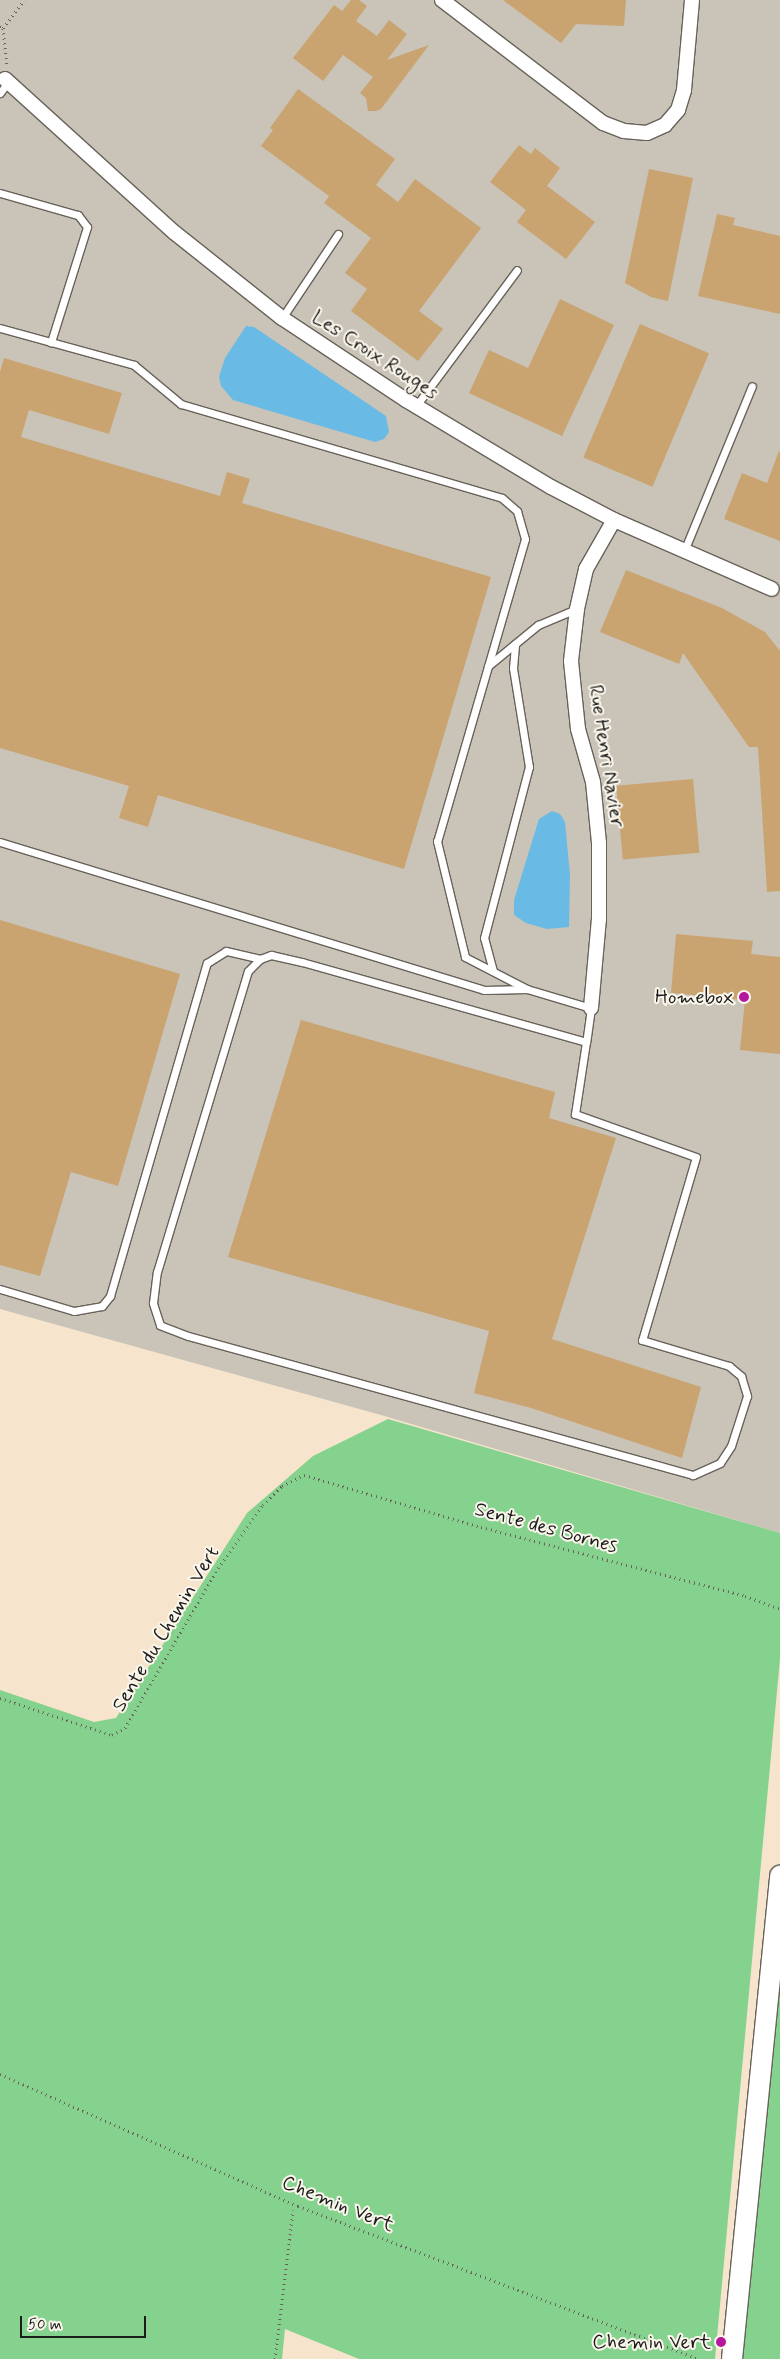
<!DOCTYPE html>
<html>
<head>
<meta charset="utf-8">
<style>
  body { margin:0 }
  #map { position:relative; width:780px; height:2359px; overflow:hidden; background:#f6e5cc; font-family:Mynerve,sans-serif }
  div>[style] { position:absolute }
  .industrial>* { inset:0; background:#c9c3b8 }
  .green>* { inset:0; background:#85d18e }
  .water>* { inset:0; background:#69bbe5 }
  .building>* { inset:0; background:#c9a471; transform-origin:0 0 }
  .path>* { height:3px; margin-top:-1.5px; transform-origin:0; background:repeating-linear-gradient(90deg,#68625a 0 1px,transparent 0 5px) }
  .roads { filter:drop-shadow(1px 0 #68625a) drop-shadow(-1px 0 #68625a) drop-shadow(0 1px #68625a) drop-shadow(0 -1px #68625a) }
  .lane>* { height:7px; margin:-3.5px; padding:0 3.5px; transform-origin:3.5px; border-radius:3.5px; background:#fff }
  .street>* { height:14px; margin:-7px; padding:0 7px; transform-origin:7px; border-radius:7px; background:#fff }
  .secondary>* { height:20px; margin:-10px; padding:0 10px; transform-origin:10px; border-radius:10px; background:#fff }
  .dots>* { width:14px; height:14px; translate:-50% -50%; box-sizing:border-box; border:2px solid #fbf7ec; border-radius:50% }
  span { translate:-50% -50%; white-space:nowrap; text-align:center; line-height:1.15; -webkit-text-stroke:4px #fbf7ec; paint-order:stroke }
  .street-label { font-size:20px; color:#1c1c1c }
  .poi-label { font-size:20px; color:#1c1c1c }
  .right { translate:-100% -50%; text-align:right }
  .scale { position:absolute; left:20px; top:2316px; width:126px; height:22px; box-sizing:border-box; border:2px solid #1c1c1c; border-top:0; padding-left:6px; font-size:15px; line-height:18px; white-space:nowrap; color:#1c1c1c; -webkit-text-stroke:4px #fbf7ec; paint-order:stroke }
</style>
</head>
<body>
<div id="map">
  <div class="industrial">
    <div style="clip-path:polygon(0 0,780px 0,780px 1533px,381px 1415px,0 1309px)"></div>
  </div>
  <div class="green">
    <div style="clip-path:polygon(388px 1419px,780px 1533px,780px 1659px,715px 2359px,359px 2359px,285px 2329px,282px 2359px,0 2359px,0 1690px,94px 1722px,116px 1718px,247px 1513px,313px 1456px)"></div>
    <div style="clip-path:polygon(780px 1875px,780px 2359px,732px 2359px)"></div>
  </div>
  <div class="water">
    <div style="clip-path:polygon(246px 326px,254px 327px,386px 416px,389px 432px,384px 439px,375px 442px,233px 400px,221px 386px,219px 377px,225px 358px)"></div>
    <div style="clip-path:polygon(552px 811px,560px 814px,565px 822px,570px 875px,569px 927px,547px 929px,526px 923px,514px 915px,514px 900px,539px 819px)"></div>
  </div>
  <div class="building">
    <div style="clip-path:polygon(351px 0,359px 0,367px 6px,356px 21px,377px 36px,389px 20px,407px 34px,387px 60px,429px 45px,381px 109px,376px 111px,368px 111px,366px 98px,360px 93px,373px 77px,343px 55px,323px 81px,293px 58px,334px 5px,342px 11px)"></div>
    <div style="clip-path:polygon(503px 0,626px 0,624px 26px,576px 24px,561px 43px)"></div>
    <div style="clip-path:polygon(298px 89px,395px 159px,376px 185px,398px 202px,415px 179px,481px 228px,419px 311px,443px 329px,418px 361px,351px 311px,367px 289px,345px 273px,371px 238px,324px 203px,329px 196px,261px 146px,273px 130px,270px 128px)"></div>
    <div style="clip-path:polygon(519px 145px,531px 154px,535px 148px,560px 168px,547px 186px,595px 222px,566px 259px,517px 222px,526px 210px,490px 182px)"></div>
    <div style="clip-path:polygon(649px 169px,693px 178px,668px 301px,651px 297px,625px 283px)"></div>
    <div style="clip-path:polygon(717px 214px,735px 218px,733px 225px,780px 236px,780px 314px,698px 296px)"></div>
    <div style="clip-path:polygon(560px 299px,614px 325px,562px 436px,469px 393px,489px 350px,528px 368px)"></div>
    <div style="left:640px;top:324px;width:75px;height:145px;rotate:23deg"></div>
    <div style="clip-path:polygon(4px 358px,122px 393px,109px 434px,29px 410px,21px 437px,220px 496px,227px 472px,250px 479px,242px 503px,491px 577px,404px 869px,158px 795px,148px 827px,119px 818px,129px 786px,0 748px,0 372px)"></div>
    <div style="clip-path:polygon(779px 451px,780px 452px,780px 541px,724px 519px,742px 473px,767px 483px)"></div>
    <div style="clip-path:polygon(626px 570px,722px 608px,765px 632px,780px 651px,780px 891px,767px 892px,758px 747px,749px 747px,683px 653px,679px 664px,600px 632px)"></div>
    <div style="left:693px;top:779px;width:74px;height:77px;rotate:85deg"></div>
    <div style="clip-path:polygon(0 920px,180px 974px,118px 1186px,71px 1172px,40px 1276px,0 1265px)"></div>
    <div style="clip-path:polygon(676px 934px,753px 941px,751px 954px,780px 957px,780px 1054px,740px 1050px,745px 1000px,671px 993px)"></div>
    <div style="clip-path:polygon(301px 1020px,555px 1092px,549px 1118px,616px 1138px,552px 1339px,701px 1387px,682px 1458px,531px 1408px,474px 1393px,489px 1331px,228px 1257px)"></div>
  </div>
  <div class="path">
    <div style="left:0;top:26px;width:4px;rotate:34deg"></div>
    <div style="left:3px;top:28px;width:35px;rotate:-53deg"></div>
    <div style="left:3px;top:28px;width:37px;rotate:84deg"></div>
    <div style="left:0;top:1698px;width:118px;rotate:18.3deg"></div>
    <div style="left:112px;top:1735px;width:15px;rotate:-28deg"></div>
    <div style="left:125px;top:1728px;width:185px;rotate:-59.8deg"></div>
    <div style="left:218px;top:1568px;width:77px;rotate:-54.5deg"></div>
    <div style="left:263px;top:1505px;width:27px;rotate:-45deg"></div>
    <div style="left:282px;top:1486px;width:25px;rotate:-27deg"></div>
    <div style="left:304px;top:1475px;width:184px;rotate:16.4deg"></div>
    <div style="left:481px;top:1527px;width:273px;rotate:14.6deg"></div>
    <div style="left:745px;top:1596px;width:37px;rotate:20deg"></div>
    <div style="left:0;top:2074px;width:326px;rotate:23.9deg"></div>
    <div style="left:298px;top:2206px;width:428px;rotate:20.9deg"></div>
    <div style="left:275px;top:2359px;width:150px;rotate:-83.1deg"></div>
  </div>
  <div class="roads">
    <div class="lane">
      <div style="left:0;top:93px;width:14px;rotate:-54deg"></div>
      <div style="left:0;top:193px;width:81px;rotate:15.8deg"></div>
      <div style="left:78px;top:215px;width:15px;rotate:53deg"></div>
      <div style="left:87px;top:227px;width:121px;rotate:107.4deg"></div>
      <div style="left:282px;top:318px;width:101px;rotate:-56.3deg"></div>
      <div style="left:0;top:328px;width:139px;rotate:15.4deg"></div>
      <div style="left:134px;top:365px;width:61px;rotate:39.7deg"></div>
      <div style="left:181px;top:404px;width:334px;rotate:16.3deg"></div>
      <div style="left:502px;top:498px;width:20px;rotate:41deg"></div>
      <div style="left:517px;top:511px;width:29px;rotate:74deg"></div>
      <div style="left:525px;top:539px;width:315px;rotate:106.2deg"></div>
      <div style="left:437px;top:841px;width:119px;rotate:76.4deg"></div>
      <div style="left:465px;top:957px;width:70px;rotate:27.3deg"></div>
      <div style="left:527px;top:989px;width:67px;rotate:16.5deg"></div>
      <div style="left:591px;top:1008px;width:34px;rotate:98deg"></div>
      <div style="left:586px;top:1042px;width:73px;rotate:98.7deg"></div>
      <div style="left:575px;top:1114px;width:128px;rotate:19.6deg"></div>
      <div style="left:696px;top:1157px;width:191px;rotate:106.4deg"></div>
      <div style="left:642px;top:1340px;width:91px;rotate:16.6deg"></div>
      <div style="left:729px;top:1366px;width:16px;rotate:40deg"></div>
      <div style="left:741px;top:1376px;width:21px;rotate:73deg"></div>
      <div style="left:747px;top:1396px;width:52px;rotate:107.7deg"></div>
      <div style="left:731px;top:1446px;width:20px;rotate:123deg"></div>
      <div style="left:720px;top:1463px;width:30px;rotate:156deg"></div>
      <div style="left:693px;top:1475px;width:524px;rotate:-164.61deg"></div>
      <div style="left:188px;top:1336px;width:30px;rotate:-159deg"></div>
      <div style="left:160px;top:1325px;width:23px;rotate:-108deg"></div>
      <div style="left:153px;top:1303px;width:31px;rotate:-83deg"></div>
      <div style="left:157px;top:1272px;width:314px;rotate:-73.2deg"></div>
      <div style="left:248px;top:971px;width:17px;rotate:-45deg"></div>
      <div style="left:260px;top:959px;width:12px;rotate:-20deg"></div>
      <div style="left:271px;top:955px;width:32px;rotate:13deg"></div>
      <div style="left:302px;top:962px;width:295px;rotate:15.7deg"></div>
      <div style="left:416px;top:406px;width:169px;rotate:-53.4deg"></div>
      <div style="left:684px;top:551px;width:178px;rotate:-67.6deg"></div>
      <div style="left:488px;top:666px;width:65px;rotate:-39.4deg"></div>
      <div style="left:538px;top:625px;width:41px;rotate:-22.8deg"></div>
      <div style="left:0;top:842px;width:506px;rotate:17deg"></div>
      <div style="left:484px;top:990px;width:43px;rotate:-1.3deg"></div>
      <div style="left:493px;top:971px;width:34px;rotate:-105deg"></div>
      <div style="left:484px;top:938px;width:177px;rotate:-75.3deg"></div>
      <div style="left:529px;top:767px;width:100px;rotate:-99.2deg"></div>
      <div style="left:513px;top:668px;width:24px;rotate:-85deg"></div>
      <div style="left:0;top:1289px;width:77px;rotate:16.6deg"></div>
      <div style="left:74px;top:1311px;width:28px;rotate:-10deg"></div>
      <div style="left:102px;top:1306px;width:13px;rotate:-51deg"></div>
      <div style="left:110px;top:1296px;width:347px;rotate:-73.8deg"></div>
      <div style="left:207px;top:963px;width:22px;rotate:-32deg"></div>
      <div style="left:226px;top:951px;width:35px;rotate:13deg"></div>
    </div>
    <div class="street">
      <div style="left:442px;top:0;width:203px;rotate:37.4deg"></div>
      <div style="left:603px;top:123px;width:22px;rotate:21deg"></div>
      <div style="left:624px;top:131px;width:23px;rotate:5deg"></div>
      <div style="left:647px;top:133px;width:20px;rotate:-24deg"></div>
      <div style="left:665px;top:125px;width:20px;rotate:-49deg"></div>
      <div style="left:678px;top:110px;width:21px;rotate:-73deg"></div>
      <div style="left:684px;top:90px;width:90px;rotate:-84.9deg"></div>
      <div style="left:5px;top:79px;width:229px;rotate:42.2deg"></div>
      <div style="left:175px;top:233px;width:137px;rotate:38.5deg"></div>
      <div style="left:282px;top:318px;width:149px;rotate:33.5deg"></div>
      <div style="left:406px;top:400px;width:169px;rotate:31deg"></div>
      <div style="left:551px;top:487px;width:71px;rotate:27.6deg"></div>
      <div style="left:614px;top:520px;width:172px;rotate:23.6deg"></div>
      <div style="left:591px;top:1008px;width:89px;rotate:-84.9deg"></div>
      <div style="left:599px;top:919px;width:76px;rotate:-90deg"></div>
      <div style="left:599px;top:843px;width:61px;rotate:-95.6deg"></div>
      <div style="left:593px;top:782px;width:55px;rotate:-105.8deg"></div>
      <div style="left:578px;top:729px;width:68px;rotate:-95.9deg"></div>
      <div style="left:571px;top:661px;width:52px;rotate:-83.4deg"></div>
      <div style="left:577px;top:609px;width:41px;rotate:-77.3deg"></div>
      <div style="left:586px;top:569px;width:56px;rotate:-60.3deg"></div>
    </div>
    <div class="secondary">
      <div style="left:732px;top:2359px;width:486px;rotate:-84.3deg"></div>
    </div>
  </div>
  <div class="dots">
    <div style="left:744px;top:997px;background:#b5179e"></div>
    <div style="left:721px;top:2342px;background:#b5179e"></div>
  </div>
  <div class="street-label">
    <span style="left:375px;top:355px;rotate:33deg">Les Croix Rouges</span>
    <span style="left:606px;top:756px;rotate:81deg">Rue Henri Navier</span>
    <span style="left:546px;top:1528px;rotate:15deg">Sente des Bornes</span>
    <span style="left:166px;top:1629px;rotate:-59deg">Sente du Chemin Vert</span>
    <span style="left:338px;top:2204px;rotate:22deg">Chemin Vert</span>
  </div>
  <div class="poi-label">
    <span class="right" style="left:734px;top:997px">Homebox</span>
    <span class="right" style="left:711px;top:2342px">Chemin Vert</span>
  </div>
  <div class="scale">50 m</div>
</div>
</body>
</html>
